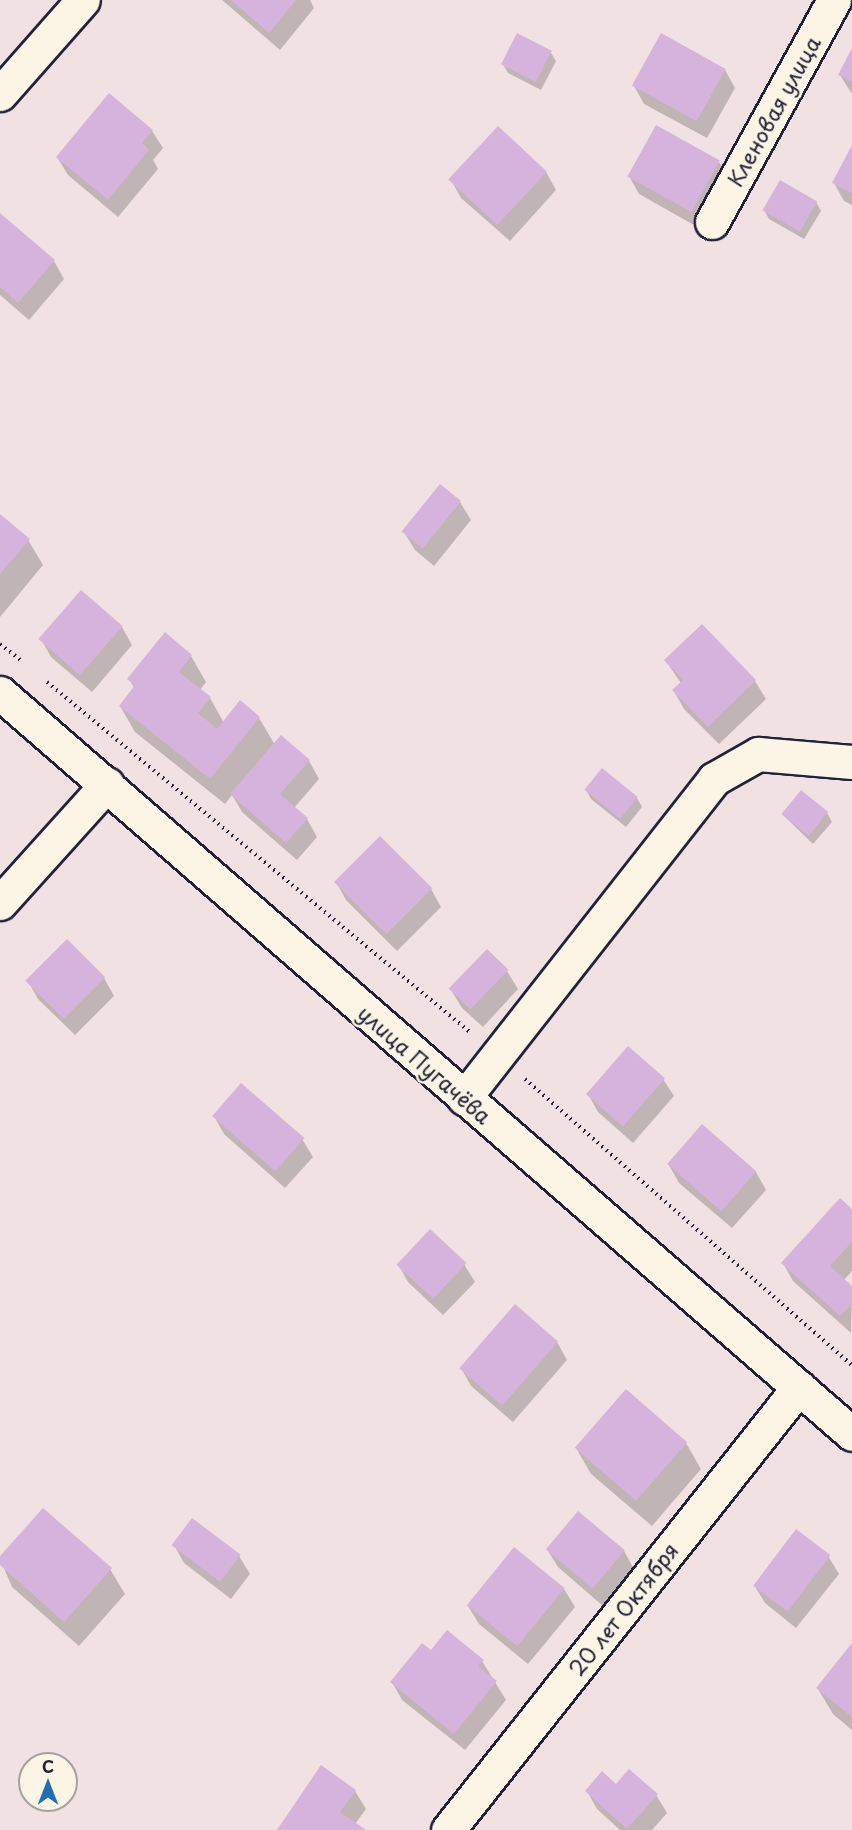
<!DOCTYPE html>
<html>
<head>
<meta charset="utf-8">
<style>
  body { margin:0 }
  #map { position:relative; width:852px; height:1830px; overflow:hidden; background:#f1e1e3; font-family:"Playpen Sans",sans-serif }
  div>[style] { position:absolute }
  .shadow>* { inset:0; background:#0003 }
  .building>* { inset:0; background:#d6b3dd; transform-origin:0 0 }
  .path>* { height:4px; margin-top:-2px; transform-origin:0; background:repeating-linear-gradient(90deg,#22223b 0 1.5px,transparent 0 6px) }
  .roads { filter:drop-shadow(2px 0 #22223b) drop-shadow(-2px 0 #22223b) drop-shadow(0 2px #22223b) drop-shadow(0 -2px #22223b) }
  .street>* { height:33px; margin:-16.5px; padding:0 16.5px; transform-origin:16.5px; border-radius:16.5px; background:#fcf5e5 }
  .secondary>* { height:33px; margin:-16.5px; padding:0 16.5px; transform-origin:16.5px; border-radius:16.5px; background:#fcf5e5 }
  span { translate:-50% -50%; white-space:nowrap; text-align:center; line-height:1.15; -webkit-text-stroke:5px #fcf5e5; paint-order:stroke }
  .street-label { font-size:21px; color:#22223b }
  .north { position:absolute; left:18px; top:1752px; width:60px; height:60px; box-sizing:border-box; background:#fcf5e5; border:2px solid #a5a1a1; border-radius:50%; rotate:0deg; font-size:16px; font-weight:700; line-height:24px; text-align:center; color:#22223b }
  .north::after { content:''; display:block; margin:auto; width:21px; height:27px; background:#1f6fb2; clip-path:polygon(50% 0,100% 100%,50% 72%,0 100%) }
</style>
</head>
<body>
<div id="map">
  <div class="shadow">
    <div style="clip-path:polygon(222px 0,310px 0,314px 8px,280px 50px)"></div>
    <div style="clip-path:polygon(852px 51px,852px 94px,840px 75px)"></div>
    <div style="clip-path:polygon(551px 53px,556px 61px,541px 90px,508px 73px,503px 64px)"></div>
    <div style="clip-path:polygon(725px 70px,735px 88px,707px 138px,644px 104px,634px 86px)"></div>
    <div style="clip-path:polygon(152px 131px,163px 148px,153px 160px,158px 169px,118px 217px,68px 175px,57px 157px)"></div>
    <div style="clip-path:polygon(852px 148px,852px 205px,844px 201px,834px 183px)"></div>
    <div style="clip-path:polygon(719px 162px,729px 180px,701px 229px,639px 194px,629px 176px)"></div>
    <div style="clip-path:polygon(546px 172px,556px 190px,510px 241px,461px 198px,451px 180px)"></div>
    <div style="clip-path:polygon(816px 202px,821px 211px,804px 239px,769px 219px,764px 210px)"></div>
    <div style="clip-path:polygon(0 215px,54px 261px,64px 279px,29px 320px,0 295px)"></div>
    <div style="clip-path:polygon(441px 486px,460px 502px,471px 520px,434px 566px,415px 550px,404px 532px)"></div>
    <div style="clip-path:polygon(0 516px,28px 540px,43px 565px,0 617px)"></div>
    <div style="clip-path:polygon(702px 626px,755px 681px,766px 699px,719px 744px,684px 709px,674px 691px,681px 683px,665px 660px)"></div>
    <div style="clip-path:polygon(122px 627px,132px 645px,92px 692px,51px 657px,41px 639px)"></div>
    <div style="clip-path:polygon(191px 656px,206px 682px,200px 690px,210px 698px,224px 723px,259px 718px,275px 745px,309px 761px,319px 779px,294px 808px,307px 819px,317px 837px,297px 860px,242px 812px,232px 795px,225px 804px,135px 732px,120px 706px,135px 689px,129px 679px)"></div>
    <div style="clip-path:polygon(586px 790px,637px 798px,642px 807px,626px 827px,591px 799px)"></div>
    <div style="clip-path:polygon(827px 813px,832px 822px,813px 844px,782px 814px)"></div>
    <div style="clip-path:polygon(336px 882px,431px 889px,441px 907px,397px 951px,346px 900px)"></div>
    <div style="clip-path:polygon(507px 971px,518px 989px,483px 1027px,462px 1008px,451px 990px)"></div>
    <div style="clip-path:polygon(104px 978px,114px 996px,75px 1035px,38px 999px,28px 981px)"></div>
    <div style="clip-path:polygon(663px 1079px,674px 1096px,633px 1143px,598px 1112px,588px 1094px)"></div>
    <div style="clip-path:polygon(214px 1116px,302px 1139px,313px 1157px,285px 1188px,224px 1134px)"></div>
    <div style="clip-path:polygon(669px 1165px,756px 1172px,766px 1190px,732px 1228px,679px 1183px)"></div>
    <div style="clip-path:polygon(852px 1211px,852px 1271px,843px 1281px,852px 1289px,851px 1333px,793px 1281px,783px 1263px)"></div>
    <div style="clip-path:polygon(398px 1264px,464px 1264px,475px 1282px,443px 1315px,408px 1282px)"></div>
    <div style="clip-path:polygon(557px 1342px,567px 1360px,513px 1422px,471px 1386px,461px 1368px)"></div>
    <div style="clip-path:polygon(626px 1391px,686px 1443px,701px 1469px,652px 1526px,591px 1474px,576px 1448px)"></div>
    <div style="clip-path:polygon(174px 1545px,239px 1556px,250px 1574px,231px 1599px,184px 1563px)"></div>
    <div style="clip-path:polygon(547px 1549px,624px 1551px,634px 1569px,603px 1606px,558px 1567px)"></div>
    <div style="clip-path:polygon(828px 1556px,839px 1574px,796px 1628px,765px 1603px,754px 1585px)"></div>
    <div style="clip-path:polygon(0 1559px,110px 1569px,125px 1594px,79px 1646px,12px 1587px)"></div>
    <div style="clip-path:polygon(564px 1589px,575px 1607px,528px 1664px,479px 1624px,468px 1606px)"></div>
    <div style="clip-path:polygon(852px 1646px,852px 1730px,833px 1714px,818px 1689px)"></div>
    <div style="clip-path:polygon(431px 1652px,482px 1661px,506px 1700px,465px 1750px,402px 1700px,392px 1682px)"></div>
    <div style="clip-path:polygon(616px 1786px,656px 1795px,667px 1813px,652px 1830px,620px 1830px,597px 1809px,587px 1791px)"></div>
    <div style="clip-path:polygon(355px 1791px,366px 1809px,355px 1824px,364px 1830px,279px 1830px)"></div>
  </div>
  <div class="building">
    <div style="clip-path:polygon(231px 0,296px 0,269px 33px)"></div>
    <div style="left:517px;top:33px;width:39px;height:35px;rotate:27deg"></div>
    <div style="left:661px;top:33px;width:74px;height:60px;rotate:29deg"></div>
    <div style="clip-path:polygon(852px 48px,852px 82px,838px 75px)"></div>
    <div style="clip-path:polygon(109px 93px,153px 130px,142px 143px,149px 150px,108px 200px,56px 157px)"></div>
    <div style="left:656px;top:125px;width:73px;height:59px;rotate:29deg"></div>
    <div style="left:498px;top:126px;width:67px;height:73px;rotate:43deg"></div>
    <div style="clip-path:polygon(852px 145px,852px 193px,832px 183px)"></div>
    <div style="left:780px;top:180px;width:43px;height:35px;rotate:30deg"></div>
    <div style="clip-path:polygon(0 213px,55px 260px,18px 303px,0 287px)"></div>
    <div style="left:440px;top:484px;width:27px;height:61px;rotate:39deg"></div>
    <div style="clip-path:polygon(0 514px,30px 539px,0 574px)"></div>
    <div style="left:81px;top:590px;width:55px;height:65px;rotate:41deg"></div>
    <div style="clip-path:polygon(702px 624px,756px 680px,708px 727px,672px 690px,683px 680px,664px 660px)"></div>
    <div style="clip-path:polygon(165px 632px,192px 655px,179px 672px,211px 697px,198px 713px,217px 729px,240px 700px,260px 717px,210px 779px,119px 706px,135px 685px,127px 679px)"></div>
    <div style="clip-path:polygon(281px 735px,310px 760px,280px 794px,308px 818px,286px 843px,230px 794px)"></div>
    <div style="left:602px;top:768px;width:46px;height:28px;rotate:39deg"></div>
    <div style="left:801px;top:790px;width:35px;height:31px;rotate:39deg"></div>
    <div style="left:380px;top:836px;width:74px;height:65px;rotate:45deg"></div>
    <div style="left:67px;top:939px;width:54px;height:59px;rotate:45deg"></div>
    <div style="left:487px;top:949px;width:30px;height:55px;rotate:44deg"></div>
    <div style="left:628px;top:1046px;width:49px;height:64px;rotate:41deg"></div>
    <div style="left:241px;top:1083px;width:84px;height:44px;rotate:41deg"></div>
    <div style="left:702px;top:1124px;width:72px;height:53px;rotate:41deg"></div>
    <div style="clip-path:polygon(840px 1198px,852px 1209px,852px 1242px,830px 1266px,852px 1286px,852px 1304px,840px 1316px,781px 1263px)"></div>
    <div style="left:430px;top:1229px;width:50px;height:49px;rotate:43deg"></div>
    <div style="left:515px;top:1304px;width:57px;height:85px;rotate:41deg"></div>
    <div style="left:626px;top:1389px;width:81px;height:78px;rotate:41deg"></div>
    <div style="clip-path:polygon(43px 1508px,112px 1568px,64px 1622px,0 1565px,0 1556px)"></div>
    <div style="left:578px;top:1511px;width:61px;height:50px;rotate:40deg"></div>
    <div style="left:192px;top:1518px;width:61px;height:34px;rotate:37deg"></div>
    <div style="left:796px;top:1529px;width:43px;height:71px;rotate:37deg"></div>
    <div style="left:514px;top:1547px;width:65px;height:75px;rotate:39deg"></div>
    <div style="clip-path:polygon(447px 1630px,484px 1660px,478px 1666px,497px 1681px,454px 1734px,390px 1682px,422px 1643px,431px 1650px)"></div>
    <div style="clip-path:polygon(852px 1643px,852px 1717px,816px 1688px)"></div>
    <div style="clip-path:polygon(321px 1765px,356px 1790px,340px 1812px,366px 1830px,277px 1830px)"></div>
    <div style="clip-path:polygon(629px 1769px,658px 1794px,627px 1829px,585px 1791px,602px 1771px,616px 1784px)"></div>
  </div>
  <div class="path">
    <div style="left:0;top:644px;width:29px;rotate:38deg"></div>
    <div style="left:47px;top:682px;width:550px;rotate:39.62deg"></div>
    <div style="left:525px;top:1079px;width:434px;rotate:41.2deg"></div>
  </div>
  <div class="roads">
    <div class="street">
      <div style="left:0;top:94px;width:125px;rotate:-48.6deg"></div>
      <div style="left:712px;top:222px;width:253px;rotate:-61.2deg"></div>
      <div style="left:0;top:903px;width:160px;rotate:-48deg"></div>
      <div style="left:464px;top:1098px;width:405px;rotate:-51.9deg"></div>
      <div style="left:714px;top:779px;width:51px;rotate:-29.6deg"></div>
      <div style="left:758px;top:754px;width:94px;rotate:4.9deg"></div>
      <div style="left:448px;top:1830px;width:565px;rotate:-51.61deg"></div>
    </div>
    <div class="secondary">
      <div style="left:0;top:693px;width:1129px;rotate:41.01deg"></div>
    </div>
  </div>
  <div class="street-label">
    <span style="left:773px;top:111px;rotate:-61deg">Кленовая улица</span>
    <span style="left:425px;top:1064px;rotate:41deg">улица Пугачёва</span>
    <span style="left:623px;top:1609px;rotate:-52deg">20 лет Октября</span>
  </div>
  <div class="north">С</div>
</div>
</body>
</html>
